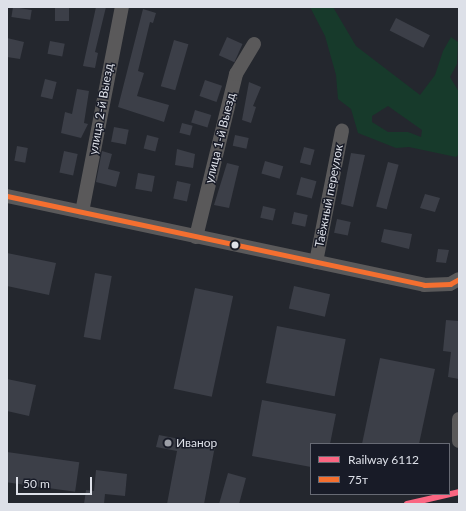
<!DOCTYPE html>
<html>
<head>
<meta charset="utf-8">
<style>
  body { margin:0 }
  #map { position:relative; width:466px; height:511px; overflow:hidden; background:#24272e; font-family:Lato,sans-serif }
  div>[style] { position:absolute }
  .green>* { inset:0; background:#173a2b }
  .building>* { inset:0; background:#3c3f48; transform-origin:0 0 }
  .minor>* { height:14px; margin:-7px; padding:0 7px; transform-origin:7px; border-radius:7px; background:#5a595a }
  .bus-1>* { height:5px; margin:-2.5px; padding:0 2.5px; transform-origin:2.5px; border-radius:2.5px; background:#f46f30 }
  .rail-1>* { height:6px; margin:-3px; padding:0 3px; transform-origin:3px; border-radius:3px; background:#fa6682 }
  .dots>* { width:11px; height:11px; translate:-50% -50%; box-sizing:border-box; border:2px solid #181b27; border-radius:50% }
  span { translate:-50% -50%; white-space:nowrap; text-align:center; line-height:1.15; -webkit-text-stroke:3px #181b27; paint-order:stroke }
  .street-label { font-size:12px; color:#dde0e8 }
  .poi-label { font-size:12px; color:#dde0e8 }
  .left { translate:0 -50%; text-align:left }
  .frame { position:absolute; inset:0; border:8px solid #dde0e8; pointer-events:none }
  .legend { position:absolute; left:310px; top:443px; width:140px; height:52px; box-sizing:border-box; background:#181b27; border:1px solid #676a74; margin:0; padding:5px 7px; list-style:none; font-size:12px; color:#dde0e8 }
  .legend li { display:flex; align-items:center; gap:8px; height:20px }
  .legend b { width:20px; border:1px solid #676a74 }
  .scale { position:absolute; left:16px; top:477px; width:76px; height:18px; box-sizing:border-box; border:2px solid #dde0e8; border-top:0; padding-left:5px; font-size:12px; line-height:14px; white-space:nowrap; color:#dde0e8; -webkit-text-stroke:3px #181b27; paint-order:stroke }
</style>
</head>
<body>
<div id="map">
  <div class="green">
    <div style="clip-path:polygon(evenodd,310px 7px,333px 7px,356px 46px,420px 95px,435px 75px,443px 51px,451px 37px,458px 42px,457px 64px,450px 77px,459px 92px,459px 154px,456px 157px,409px 147px,396px 148px,358px 133px,351px 109px,338px 99px,336px 75px,325px 36px,310px 7px,388px 106px,422px 130px,421px 137px,408px 132px,388px 132px,372px 122px,372px 116px,388px 106px)"></div>
  </div>
  <div class="building">
    <div style="left:13px;top:7px;width:19px;height:10px;rotate:9deg"></div>
    <div style="left:55px;top:7px;width:14px;height:14px"></div>
    <div style="clip-path:polygon(96px 7px,106px 7px,95px 52px,98px 53px,95px 68px,83px 66px)"></div>
    <div style="clip-path:polygon(143px 9px,156px 13px,153px 23px,150px 22px,138px 71px,144px 73px,137px 96px,169px 105px,164px 122px,118px 107px)"></div>
    <div style="left:396px;top:18px;width:38px;height:14px;rotate:27deg"></div>
    <div style="left:227px;top:37px;width:17px;height:20px;rotate:24deg"></div>
    <div style="clip-path:polygon(7px 38px,24px 42px,20px 59px,7px 57px)"></div>
    <div style="left:174px;top:40px;width:15px;height:48px;rotate:16deg"></div>
    <div style="left:50px;top:41px;width:15px;height:13px;rotate:11deg"></div>
    <div style="left:45px;top:79px;width:12px;height:18px;rotate:14deg"></div>
    <div style="left:205px;top:80px;width:18px;height:17px;rotate:19deg"></div>
    <div style="clip-path:polygon(249px 82px,261px 87px,253px 106px,256px 107px,251px 123px,242px 120px)"></div>
    <div style="clip-path:polygon(77px 89px,89px 91px,84px 123px,88px 124px,81px 138px,61px 133px,65px 112px,72px 114px)"></div>
    <div style="left:195px;top:110px;width:17px;height:13px;rotate:17deg"></div>
    <div style="left:182px;top:123px;width:11px;height:10px;rotate:15deg"></div>
    <div style="left:114px;top:127px;width:15px;height:15px;rotate:11deg"></div>
    <div style="left:147px;top:135px;width:12px;height:14px;rotate:14deg"></div>
    <div style="left:235px;top:135px;width:14px;height:11px;rotate:12deg"></div>
    <div style="left:17px;top:146px;width:11px;height:15px;rotate:10deg"></div>
    <div style="left:304px;top:147px;width:11px;height:16px;rotate:15deg"></div>
    <div style="clip-path:polygon(177px 149px,195px 154px,193px 168px,175px 165px)"></div>
    <div style="left:64px;top:151px;width:14px;height:22px;rotate:12deg"></div>
    <div style="clip-path:polygon(102px 151px,112px 154px,108px 169px,120px 172px,116px 187px,96px 182px)"></div>
    <div style="clip-path:polygon(351px 153px,365px 155px,353px 207px,341px 204px)"></div>
    <div style="left:265px;top:161px;width:19px;height:13px;rotate:16deg"></div>
    <div style="left:388px;top:162px;width:11px;height:46px;rotate:15deg"></div>
    <div style="clip-path:polygon(227px 163px,239px 166px,229px 208px,214px 205px)"></div>
    <div style="left:138px;top:173px;width:17px;height:16px;rotate:10deg"></div>
    <div style="left:301px;top:177px;width:16px;height:18px;rotate:15deg"></div>
    <div style="left:177px;top:181px;width:14px;height:18px;rotate:12deg"></div>
    <div style="clip-path:polygon(425px 194px,440px 198px,435px 212px,420px 208px)"></div>
    <div style="left:263px;top:206px;width:13px;height:12px;rotate:13deg"></div>
    <div style="left:294px;top:212px;width:14px;height:12px;rotate:12deg"></div>
    <div style="left:337px;top:219px;width:14px;height:14px;rotate:12deg"></div>
    <div style="clip-path:polygon(384px 229px,412px 234px,409px 249px,381px 242px)"></div>
    <div style="clip-path:polygon(438px 249px,449px 250px,446px 263px,436px 262px)"></div>
    <div style="clip-path:polygon(7px 253px,56px 263px,49px 295px,7px 286px)"></div>
    <div style="left:95px;top:273px;width:17px;height:65px;rotate:10deg"></div>
    <div style="left:294px;top:286px;width:37px;height:23px;rotate:13deg"></div>
    <div style="left:195px;top:288px;width:39px;height:103px;rotate:12deg"></div>
    <div style="clip-path:polygon(446px 320px,459px 321px,459px 379px,448px 377px,451px 352px,443px 351px)"></div>
    <div style="left:277px;top:326px;width:70px;height:58px;rotate:11deg"></div>
    <div style="clip-path:polygon(380px 358px,435px 369px,419px 444px,362px 444px)"></div>
    <div style="clip-path:polygon(7px 379px,36px 385px,29px 416px,7px 411px)"></div>
    <div style="clip-path:polygon(262px 400px,336px 414px,330px 444px,311px 444px,311px 467px,252px 456px)"></div>
    <div style="clip-path:polygon(159px 435px,215px 446px,204px 504px,167px 504px,177px 451px,156px 447px)"></div>
    <div style="left:7px;top:452px;width:73px;height:30px;rotate:8deg"></div>
    <div style="clip-path:polygon(96px 470px,127px 474px,125px 496px,105px 494px,104px 504px,84px 504px,86px 490px,94px 491px)"></div>
    <div style="clip-path:polygon(228px 473px,246px 478px,239px 504px,219px 504px)"></div>
  </div>
  <div class="minor">
    <div style="left:7px;top:196px;width:426px;rotate:12deg"></div>
    <div style="left:424px;top:285px;width:26px;rotate:-2deg"></div>
    <div style="left:450px;top:284px;width:10px;rotate:-29deg"></div>
    <div style="left:82px;top:212px;width:209px;rotate:-79deg"></div>
    <div style="left:196px;top:237px;width:168px;rotate:-76.2deg"></div>
    <div style="left:236px;top:74px;width:35px;rotate:-59deg"></div>
    <div style="left:316px;top:262px;width:134px;rotate:-78.8deg"></div>
    <div style="left:459px;top:419px;width:22px;rotate:90deg"></div>
  </div>
  <div class="bus-1">
    <div style="left:7px;top:196px;width:426px;rotate:12deg"></div>
    <div style="left:424px;top:285px;width:26px;rotate:-2deg"></div>
    <div style="left:450px;top:284px;width:10px;rotate:-29deg"></div>
  </div>
  <div class="rail-1">
    <div style="left:407px;top:504px;width:53px;rotate:-13deg"></div>
  </div>
  <div class="dots">
    <div style="left:235px;top:245px;background:#dde0e8"></div>
    <div style="left:168px;top:443px;background:#9c9fa7"></div>
  </div>
  <div class="street-label">
    <span style="left:101px;top:109px;rotate:-80deg">улица 2-й Выезд</span>
    <span style="left:220px;top:138px;rotate:-76deg">улица 1-й Выезд</span>
    <span style="left:329px;top:196px;rotate:-79deg">Таёжный переулок</span>
  </div>
  <div class="poi-label">
    <span class="left" style="left:176px;top:443px">Иванор</span>
  </div>
  <div class="frame"></div>
  <ul class="legend">
  <li><b style="height:5px;background:#fa6682"></b>Railway 6112</li>
  <li><b style="height:5px;background:#f46f30"></b>75т</li>
  </ul>
  <div class="scale">50 m</div>
</div>
</body>
</html>
